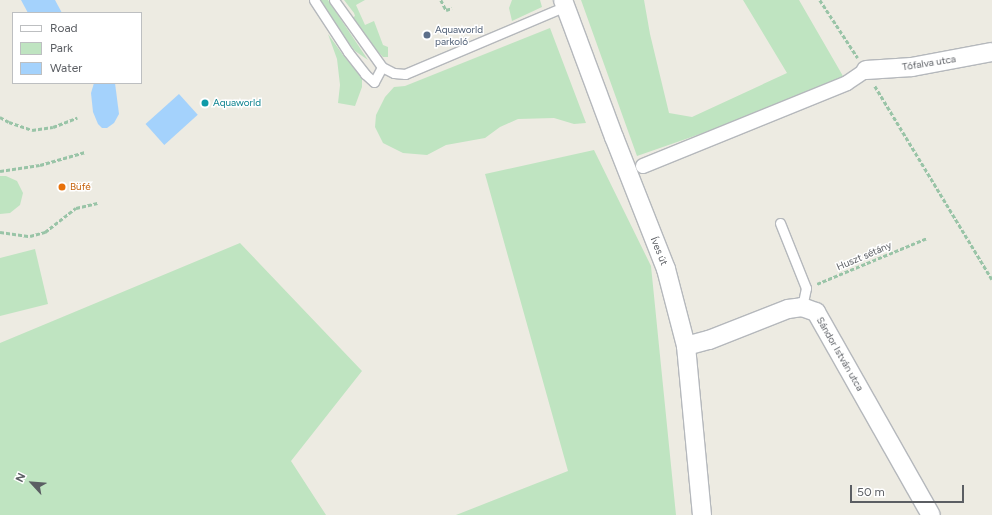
<!DOCTYPE html>
<html>
<head>
<meta charset="utf-8">
<style>
  body { margin:0 }
  #map { position:relative; width:992px; height:515px; overflow:hidden; background:#edebe2; font-family:Figtree,sans-serif }
  div>[style] { position:absolute }
  .green>* { inset:0; background:#bfe4c1 }
  .water>* { inset:0; background:#a4d2fc; transform-origin:0 0 }
  .path>* { height:2.5px; margin-top:-1.25px; transform-origin:0; background:repeating-linear-gradient(90deg,#99c4a7 0 4px,transparent 0 6px) }
  .roads { filter:drop-shadow(1px 0 #b5b8bc) drop-shadow(-1px 0 #b5b8bc) drop-shadow(0 1px #b5b8bc) drop-shadow(0 -1px #b5b8bc) }
  .service>* { height:9px; margin:-4.5px; padding:0 4.5px; transform-origin:4.5px; border-radius:4.5px; background:#fff }
  .pedestrian>* { height:14px; margin:-7px; padding:0 7px; transform-origin:7px; border-radius:7px; background:#fff }
  .minor>* { height:18px; margin:-9px; padding:0 9px; transform-origin:9px; border-radius:9px; background:#fff }
  .dots>* { width:11px; height:11px; translate:-50% -50%; box-sizing:border-box; border:2px solid #fff; border-radius:50% }
  span { translate:-50% -50%; white-space:nowrap; text-align:center; line-height:1.15; -webkit-text-stroke:3px #fff; paint-order:stroke }
  .service-label { font-size:10px; color:#4e5e75 }
  .left { translate:0 -50%; text-align:left }
  .street-label { font-size:10px; color:#5b5e63 }
  .culture-label { font-size:10px; color:#0d838f }
  .food-label { font-size:10px; color:#c56008 }
  .legend { position:absolute; left:12px; top:12px; width:130px; height:72px; box-sizing:border-box; background:#fff; border:1px solid #bdbfc1; margin:0; padding:5px 7px; list-style:none; font-size:12px; color:#5b5e63 }
  .legend li { display:flex; align-items:center; gap:8px; height:20px }
  .legend b { width:20px; border:1px solid #bdbfc1 }
  .north { position:absolute; left:12px; top:463px; width:40px; height:40px; -webkit-text-stroke:3px #fff; paint-order:stroke; rotate:296deg; font-size:11px; font-weight:700; line-height:16px; text-align:center; color:#5b5e63 }
  .north::after { content:''; display:block; margin:auto; width:14px; height:18px; background:#5b5e63; clip-path:polygon(50% 0,100% 100%,50% 72%,0 100%) }
  .scale { position:absolute; left:850px; top:485px; width:114px; height:18px; box-sizing:border-box; border:2px solid #5b5e63; border-top:0; padding-left:5px; font-size:12px; line-height:14px; white-space:nowrap; color:#5b5e63; -webkit-text-stroke:3px #fff; paint-order:stroke }
</style>
</head>
<body>
<div id="map">
  <div class="green">
    <div style="clip-path:polygon(320px 0,328px 0,368px 60px,355px 51px,345px 38px)"></div>
    <div style="clip-path:polygon(344px 0,365px 0,356px 5px,365px 25px,374px 21px,383px 45px,388px 47px,388px 57px,383px 57px,379px 53px,352px 18px,355px 16px,354px 13px)"></div>
    <div style="clip-path:polygon(512px 0,540px 0,542px 7px,512px 21px,509px 8px)"></div>
    <div style="clip-path:polygon(581px 0,644px 0,650px 34px,669px 113px,692px 117px,787px 73px,743px 0,799px 0,847px 83px,637px 156px)"></div>
    <div style="clip-path:polygon(550px 28px,586px 123px,574px 124px,554px 118px,518px 119px,500px 127px,485px 138px,446px 145px,427px 155px,403px 153px,383px 143px,375px 127px,376px 115px,385px 97px,394px 87px,405px 86px)"></div>
    <div style="clip-path:polygon(328px 34px,343px 55px,362px 77px,362px 87px,355px 106px,338px 103px,340px 85px,337px 59px)"></div>
    <div style="clip-path:polygon(594px 150px,651px 266px,676px 515px,456px 515px,568px 471px,485px 174px)"></div>
    <div style="clip-path:polygon(0 176px,6px 176px,17px 181px,23px 193px,20px 205px,10px 213px,0 214px)"></div>
    <div style="clip-path:polygon(240px 243px,362px 371px,291px 461px,326px 515px,0 515px,0 343px)"></div>
    <div style="clip-path:polygon(35px 249px,48px 304px,0 316px,0 258px)"></div>
  </div>
  <div class="water">
    <div style="clip-path:polygon(21px 0,55px 0,62px 13px,28px 13px)"></div>
    <div style="clip-path:polygon(94px 83px,115px 83px,119px 114px,114px 123px,107px 128px,102px 128px,98px 124px,93px 112px,91px 93px)"></div>
    <div style="left:179px;top:94px;width:28px;height:45px;rotate:48deg"></div>
  </div>
  <div class="path">
    <div style="left:441px;top:0;width:11px;rotate:63deg"></div>
    <div style="left:446px;top:10px;width:6px;rotate:-18deg"></div>
    <div style="left:820px;top:0;width:69px;rotate:56.8deg"></div>
    <div style="left:875px;top:86px;width:226px;rotate:58.8deg"></div>
    <div style="left:0;top:117px;width:10px;rotate:29deg"></div>
    <div style="left:9px;top:122px;width:24px;rotate:19deg"></div>
    <div style="left:32px;top:130px;width:21px;rotate:-8deg"></div>
    <div style="left:53px;top:127px;width:26px;rotate:-21deg"></div>
    <div style="left:0;top:171px;width:40px;rotate:-8.5deg"></div>
    <div style="left:40px;top:165px;width:47px;rotate:-16.1deg"></div>
    <div style="left:0;top:232px;width:30px;rotate:8deg"></div>
    <div style="left:30px;top:236px;width:16px;rotate:-15deg"></div>
    <div style="left:45px;top:232px;width:39px;rotate:-38deg"></div>
    <div style="left:76px;top:208px;width:22px;rotate:-13deg"></div>
    <div style="left:817px;top:284px;width:119px;rotate:-22.7deg"></div>
  </div>
  <div class="roads">
    <div class="service">
      <div style="left:314px;top:0;width:62px;rotate:56.8deg"></div>
      <div style="left:348px;top:52px;width:28px;rotate:52deg"></div>
      <div style="left:365px;top:74px;width:12px;rotate:42deg"></div>
      <div style="left:374px;top:82px;width:17px;rotate:-62deg"></div>
      <div style="left:382px;top:67px;width:13px;rotate:27deg"></div>
      <div style="left:394px;top:73px;width:11px;rotate:5deg"></div>
      <div style="left:405px;top:74px;width:175px;rotate:-22.9deg"></div>
      <div style="left:334px;top:0;width:82px;rotate:54.4deg"></div>
      <div style="left:780px;top:223px;width:70px;rotate:68.2deg"></div>
      <div style="left:806px;top:288px;width:19px;rotate:102deg"></div>
    </div>
    <div class="pedestrian">
      <div style="left:643px;top:166px;width:220px;rotate:-22.1deg"></div>
      <div style="left:847px;top:83px;width:23px;rotate:-34deg"></div>
    </div>
    <div class="minor">
      <div style="left:563px;top:0;width:146px;rotate:69.6deg"></div>
      <div style="left:614px;top:137px;width:142px;rotate:68.5deg"></div>
      <div style="left:666px;top:269px;width:80px;rotate:75.4deg"></div>
      <div style="left:686px;top:346px;width:170px;rotate:84.6deg"></div>
      <div style="left:866px;top:70px;width:46px;rotate:-3.7deg"></div>
      <div style="left:912px;top:67px;width:81px;rotate:-10.6deg"></div>
      <div style="left:686px;top:346px;width:24px;rotate:-15deg"></div>
      <div style="left:709px;top:340px;width:85px;rotate:-21.4deg"></div>
      <div style="left:788px;top:309px;width:14px;rotate:-8deg"></div>
      <div style="left:802px;top:307px;width:15px;rotate:20deg"></div>
      <div style="left:816px;top:312px;width:233px;rotate:60.5deg"></div>
    </div>
  </div>
  <div class="dots">
    <div style="left:427px;top:35px;background:#5c6f8a"></div>
    <div style="left:205px;top:103px;background:#0f9aa8"></div>
    <div style="left:62px;top:187px;background:#e8710a"></div>
  </div>
  <div class="service-label">
    <span class="left" style="left:435px;top:35px">Aquaworld<br>parkoló</span>
  </div>
  <div class="street-label">
    <span style="left:929px;top:63px;rotate:-9deg">Tófalva utca</span>
    <span style="left:659px;top:251px;rotate:68deg">Íves út</span>
    <span style="left:864px;top:256px;rotate:-23deg">Huszt sétány</span>
    <span style="left:840px;top:354px;rotate:60deg">Sándor István utca</span>
  </div>
  <div class="culture-label">
    <span class="left" style="left:213px;top:103px">Aquaworld</span>
  </div>
  <div class="food-label">
    <span class="left" style="left:70px;top:187px">Büfé</span>
  </div>
  <ul class="legend">
  <li><b style="height:5px;background:#fff"></b>Road</li>
  <li><b style="height:11px;background:#bfe4c1"></b>Park</li>
  <li><b style="height:11px;background:#a4d2fc"></b>Water</li>
  </ul>
  <div class="north">N</div>
  <div class="scale">50 m</div>
</div>
</body>
</html>
